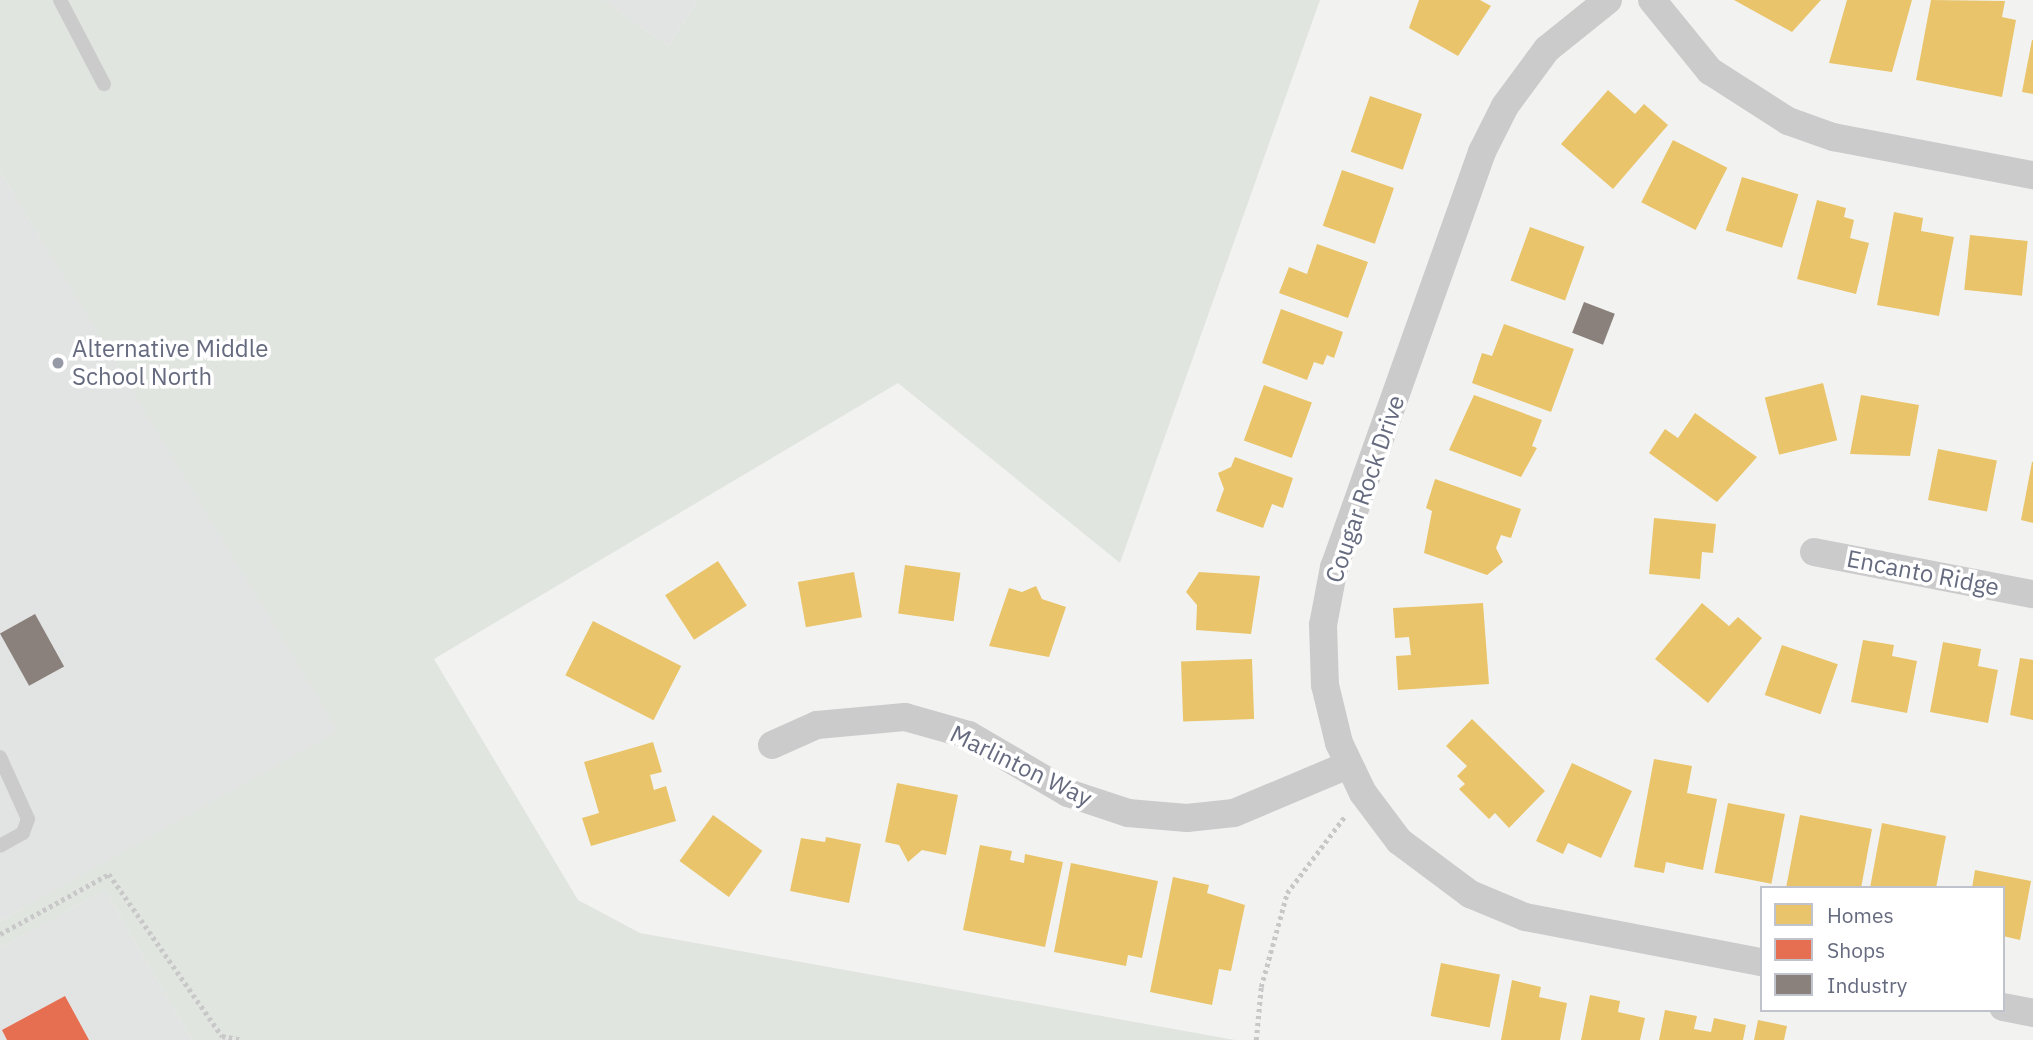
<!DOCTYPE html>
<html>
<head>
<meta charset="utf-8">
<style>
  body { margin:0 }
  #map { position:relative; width:2033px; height:1040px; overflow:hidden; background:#f2f3f1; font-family:"IBM Plex Sans",sans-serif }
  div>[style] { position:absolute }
  .built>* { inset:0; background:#e2e3e3 }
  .green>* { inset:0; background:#e0e5e0 }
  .homes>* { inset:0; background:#e9c46a; transform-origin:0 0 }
  .shops>* { inset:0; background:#e76f51 }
  .industry>* { inset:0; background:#8a817c; transform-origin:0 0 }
  .path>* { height:4.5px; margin-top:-2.25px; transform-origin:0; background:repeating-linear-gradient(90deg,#c8c8c9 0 3.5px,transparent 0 7px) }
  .service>* { height:14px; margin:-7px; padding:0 7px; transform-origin:7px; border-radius:7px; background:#cbcbcc }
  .minor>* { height:28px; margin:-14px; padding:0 14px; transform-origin:14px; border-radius:14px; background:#cbcbcc }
  .dots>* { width:19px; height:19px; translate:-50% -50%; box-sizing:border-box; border:4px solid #fff; border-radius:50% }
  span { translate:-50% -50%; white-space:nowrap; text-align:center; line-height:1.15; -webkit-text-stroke:7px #fff; paint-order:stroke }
  .poi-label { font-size:24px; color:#656a7f }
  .left { translate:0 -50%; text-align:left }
  .street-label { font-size:24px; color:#656a7f }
  .legend { position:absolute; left:1760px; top:886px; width:245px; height:126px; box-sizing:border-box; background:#fff; border:2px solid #c1c3cc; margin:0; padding:9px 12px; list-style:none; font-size:21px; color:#656a7f }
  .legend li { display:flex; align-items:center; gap:14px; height:35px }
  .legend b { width:35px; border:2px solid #c1c3cc }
</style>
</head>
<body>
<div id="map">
  <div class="built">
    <div style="clip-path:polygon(603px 0,698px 0,668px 46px)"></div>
    <div style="clip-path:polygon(0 171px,339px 731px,0 921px)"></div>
    <div style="clip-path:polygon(105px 890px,192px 1040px,0 1040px,0 948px)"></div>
  </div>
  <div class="green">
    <div style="clip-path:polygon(0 0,603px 0,668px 46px,698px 0,1320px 0,1120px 563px,898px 383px,434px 659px,578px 900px,640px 933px,1235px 1040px,192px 1040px,105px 890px,0 948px,0 921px,338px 731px,0 171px)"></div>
  </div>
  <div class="homes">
    <div style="clip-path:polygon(1419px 0,1480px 0,1491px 6px,1458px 56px,1409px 28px)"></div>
    <div style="clip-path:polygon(1734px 0,1821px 0,1792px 32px)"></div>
    <div style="clip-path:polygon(1847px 0,1912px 0,1892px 72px,1829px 63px)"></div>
    <div style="clip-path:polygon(1931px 0,2005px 1px,2002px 17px,2016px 20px,2002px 97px,1916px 80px)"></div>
    <div style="clip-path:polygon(2032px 40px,2033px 40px,2033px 94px,2022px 92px)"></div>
    <div style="clip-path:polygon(1608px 90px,1635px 114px,1644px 104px,1668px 125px,1613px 189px,1561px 144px)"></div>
    <div style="left:1370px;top:96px;width:55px;height:59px;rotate:19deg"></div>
    <div style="left:1673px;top:140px;width:61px;height:70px;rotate:27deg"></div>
    <div style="left:1342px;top:170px;width:55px;height:59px;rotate:19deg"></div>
    <div style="left:1742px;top:177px;width:59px;height:56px;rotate:17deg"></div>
    <div style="clip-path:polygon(1817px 200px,1846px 208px,1844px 217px,1854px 220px,1850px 238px,1869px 243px,1856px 294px,1797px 279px)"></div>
    <div style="clip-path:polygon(1894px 212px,1923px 218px,1921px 231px,1954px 237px,1939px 316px,1877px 305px)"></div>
    <div style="left:1530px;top:227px;width:58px;height:57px;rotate:20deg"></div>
    <div style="left:1970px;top:235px;width:58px;height:55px;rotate:6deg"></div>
    <div style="clip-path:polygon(1317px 244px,1368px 262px,1348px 318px,1279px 293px,1289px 267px,1307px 274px)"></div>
    <div style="clip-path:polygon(1281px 309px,1343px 332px,1334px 358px,1327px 355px,1323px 365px,1314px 362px,1307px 380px,1262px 363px)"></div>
    <div style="clip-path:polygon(1504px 324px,1574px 349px,1551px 412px,1472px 383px,1482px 353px,1492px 356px)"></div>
    <div style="left:1823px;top:383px;width:59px;height:60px;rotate:76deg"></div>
    <div style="left:1264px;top:385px;width:51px;height:59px;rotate:20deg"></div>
    <div style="clip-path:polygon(1474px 395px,1542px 420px,1532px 446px,1537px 448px,1521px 477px,1449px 450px)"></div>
    <div style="clip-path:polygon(1861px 395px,1919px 405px,1910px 456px,1850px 454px)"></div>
    <div style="clip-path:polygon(1695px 413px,1757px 457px,1717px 502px,1649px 453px,1665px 429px,1678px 438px)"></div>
    <div style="left:1938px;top:449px;width:60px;height:52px;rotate:11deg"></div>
    <div style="clip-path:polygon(1235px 457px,1293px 478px,1283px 508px,1272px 504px,1263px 528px,1216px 511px,1224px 489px,1218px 473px,1231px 467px)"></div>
    <div style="clip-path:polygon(2032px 462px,2033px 462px,2033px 523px,2021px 520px)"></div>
    <div style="clip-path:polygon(1435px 479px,1521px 509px,1511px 538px,1501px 535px,1496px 548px,1503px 562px,1487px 575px,1424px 553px,1432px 511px,1426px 508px)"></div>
    <div style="clip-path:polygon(1654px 518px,1716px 524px,1713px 553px,1702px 552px,1700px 579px,1649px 574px)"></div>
    <div style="left:718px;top:561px;width:53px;height:63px;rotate:57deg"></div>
    <div style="left:905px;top:565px;width:56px;height:49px;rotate:8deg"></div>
    <div style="left:854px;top:572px;width:46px;height:57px;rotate:80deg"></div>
    <div style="clip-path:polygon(1199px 572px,1260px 576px,1251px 634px,1196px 630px,1197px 605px,1186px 592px)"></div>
    <div style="clip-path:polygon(1036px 586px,1042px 599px,1066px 607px,1049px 657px,989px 646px,1009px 588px,1022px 592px)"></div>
    <div style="clip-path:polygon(1483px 603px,1489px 684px,1398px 690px,1396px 656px,1411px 655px,1409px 637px,1395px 638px,1393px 608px)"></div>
    <div style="clip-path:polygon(1702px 603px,1729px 626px,1738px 617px,1762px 638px,1708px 703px,1655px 659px)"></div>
    <div style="left:593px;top:621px;width:99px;height:61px;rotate:27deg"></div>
    <div style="clip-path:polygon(1863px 640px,1894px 645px,1892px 656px,1917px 661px,1907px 713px,1851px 702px)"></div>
    <div style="clip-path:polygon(1943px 642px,1981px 649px,1978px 666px,1998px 670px,1988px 723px,1930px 712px)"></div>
    <div style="left:1782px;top:645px;width:59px;height:53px;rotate:19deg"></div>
    <div style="clip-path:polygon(2020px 658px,2033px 660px,2033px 720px,2010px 715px)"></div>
    <div style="left:1252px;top:659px;width:60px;height:71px;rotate:88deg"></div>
    <div style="clip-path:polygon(1472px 719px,1545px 791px,1509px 828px,1495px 813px,1489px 819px,1459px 789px,1465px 784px,1457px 776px,1467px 766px,1446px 746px)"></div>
    <div style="clip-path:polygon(653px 742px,662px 772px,650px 775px,654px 790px,666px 786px,676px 821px,591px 846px,582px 818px,599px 813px,584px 762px)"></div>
    <div style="clip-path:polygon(1654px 759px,1692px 766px,1687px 793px,1717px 799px,1703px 870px,1666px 862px,1664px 873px,1634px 867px)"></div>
    <div style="clip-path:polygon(1572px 763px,1632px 791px,1601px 858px,1568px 843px,1563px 854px,1536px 841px)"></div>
    <div style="clip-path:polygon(897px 783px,958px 795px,946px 855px,922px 850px,908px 862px,899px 845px,885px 842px)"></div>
    <div style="left:1728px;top:803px;width:58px;height:71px;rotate:11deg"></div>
    <div style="left:713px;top:815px;width:61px;height:57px;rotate:36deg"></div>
    <div style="clip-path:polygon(1800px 815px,1872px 829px,1861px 888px,1786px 888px)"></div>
    <div style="clip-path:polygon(1882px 823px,1946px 836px,1936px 888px,1870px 888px)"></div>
    <div style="clip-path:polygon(826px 837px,861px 844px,849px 903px,790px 891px,801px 838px,825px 842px)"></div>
    <div style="clip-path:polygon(980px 845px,1012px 851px,1010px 860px,1024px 863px,1025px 854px,1063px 862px,1045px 947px,963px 930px)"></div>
    <div style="clip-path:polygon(1071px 863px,1158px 881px,1142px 958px,1128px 955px,1126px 966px,1054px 952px)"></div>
    <div style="clip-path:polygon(1975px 870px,2031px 881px,2020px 940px,2003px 936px,2003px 888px,1972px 888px)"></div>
    <div style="clip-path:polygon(1173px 877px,1209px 885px,1207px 893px,1245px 905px,1231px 971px,1219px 969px,1212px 1005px,1150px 992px)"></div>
    <div style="left:1441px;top:963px;width:60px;height:54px;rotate:11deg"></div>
    <div style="clip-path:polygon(1512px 980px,1541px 987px,1539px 997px,1567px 1003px,1560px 1040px,1501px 1040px)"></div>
    <div style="clip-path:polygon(1590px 995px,1620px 1001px,1618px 1012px,1645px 1018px,1640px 1040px,1581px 1040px)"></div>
    <div style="clip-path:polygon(1665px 1010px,1697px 1016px,1694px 1029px,1711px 1032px,1714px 1018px,1746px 1025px,1743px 1040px,1659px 1040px)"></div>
    <div style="clip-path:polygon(1758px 1020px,1787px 1026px,1784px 1040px,1754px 1040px)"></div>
  </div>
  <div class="shops">
    <div style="clip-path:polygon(65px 996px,89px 1040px,7px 1040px,2px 1030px)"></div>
  </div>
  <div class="industry">
    <div style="left:1584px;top:302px;width:33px;height:33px;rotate:21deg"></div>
    <div style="left:35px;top:614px;width:60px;height:40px;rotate:61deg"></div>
  </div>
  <div class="path">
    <div style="left:0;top:934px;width:124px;rotate:-28.8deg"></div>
    <div style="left:109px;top:874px;width:198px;rotate:55.1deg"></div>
    <div style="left:222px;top:1036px;width:20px;rotate:11deg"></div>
    <div style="left:1256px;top:1040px;width:53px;rotate:-84.6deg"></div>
    <div style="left:1261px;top:987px;width:98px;rotate:-74.5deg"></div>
    <div style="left:1287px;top:893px;width:96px;rotate:-53deg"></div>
  </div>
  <div class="service">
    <div style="left:60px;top:0;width:95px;rotate:62.4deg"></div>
    <div style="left:0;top:757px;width:68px;rotate:65.7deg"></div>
    <div style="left:28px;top:819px;width:15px;rotate:110deg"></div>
    <div style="left:23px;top:833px;width:26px;rotate:151deg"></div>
  </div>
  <div class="minor">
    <div style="left:1608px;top:0;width:78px;rotate:141.2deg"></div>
    <div style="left:1547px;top:49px;width:71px;rotate:126.4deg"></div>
    <div style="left:1505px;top:106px;width:51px;rotate:116.6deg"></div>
    <div style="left:1482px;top:152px;width:441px;rotate:109.6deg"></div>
    <div style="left:1334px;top:567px;width:59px;rotate:100.7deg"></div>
    <div style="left:1323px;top:625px;width:60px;rotate:88.1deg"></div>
    <div style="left:1325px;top:685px;width:60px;rotate:76.4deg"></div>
    <div style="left:1339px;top:743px;width:55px;rotate:64.4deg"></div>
    <div style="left:1363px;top:793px;width:60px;rotate:53.1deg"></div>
    <div style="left:1399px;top:841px;width:89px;rotate:36.7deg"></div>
    <div style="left:1470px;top:894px;width:60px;rotate:22.7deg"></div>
    <div style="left:1525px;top:917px;width:241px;rotate:10.8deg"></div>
    <div style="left:1652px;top:0;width:92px;rotate:50.8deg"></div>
    <div style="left:1710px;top:71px;width:93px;rotate:32.7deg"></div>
    <div style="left:1788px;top:121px;width:48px;rotate:19.6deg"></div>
    <div style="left:1833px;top:137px;width:204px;rotate:10.8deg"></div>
    <div style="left:1814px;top:552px;width:223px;rotate:10.9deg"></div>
    <div style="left:772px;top:745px;width:49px;rotate:-24deg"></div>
    <div style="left:817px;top:725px;width:88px;rotate:-5.2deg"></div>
    <div style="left:905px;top:717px;width:66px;rotate:15.7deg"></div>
    <div style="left:969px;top:735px;width:115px;rotate:30.4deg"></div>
    <div style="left:1068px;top:793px;width:63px;rotate:18.4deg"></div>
    <div style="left:1128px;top:813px;width:59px;rotate:4.8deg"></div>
    <div style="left:1187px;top:818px;width:47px;rotate:-6.1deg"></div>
    <div style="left:1234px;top:813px;width:124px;rotate:-22.8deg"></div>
    <div style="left:2003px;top:1007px;width:31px;rotate:11deg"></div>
  </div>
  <div class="dots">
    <div style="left:58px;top:363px;background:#969aa7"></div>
  </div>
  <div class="poi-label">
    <span class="left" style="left:72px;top:363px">Alternative Middle<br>School North</span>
  </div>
  <div class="street-label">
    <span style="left:1365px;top:489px;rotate:-71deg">Cougar Rock Drive</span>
    <span style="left:1923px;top:573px;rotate:11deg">Encanto Ridge</span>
    <span style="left:1021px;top:766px;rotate:26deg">Marlinton Way</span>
  </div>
  <ul class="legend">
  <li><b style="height:19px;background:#e9c46a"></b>Homes</li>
  <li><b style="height:19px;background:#e76f51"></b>Shops</li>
  <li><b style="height:19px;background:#8a817c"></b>Industry</li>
  </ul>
</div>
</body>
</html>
